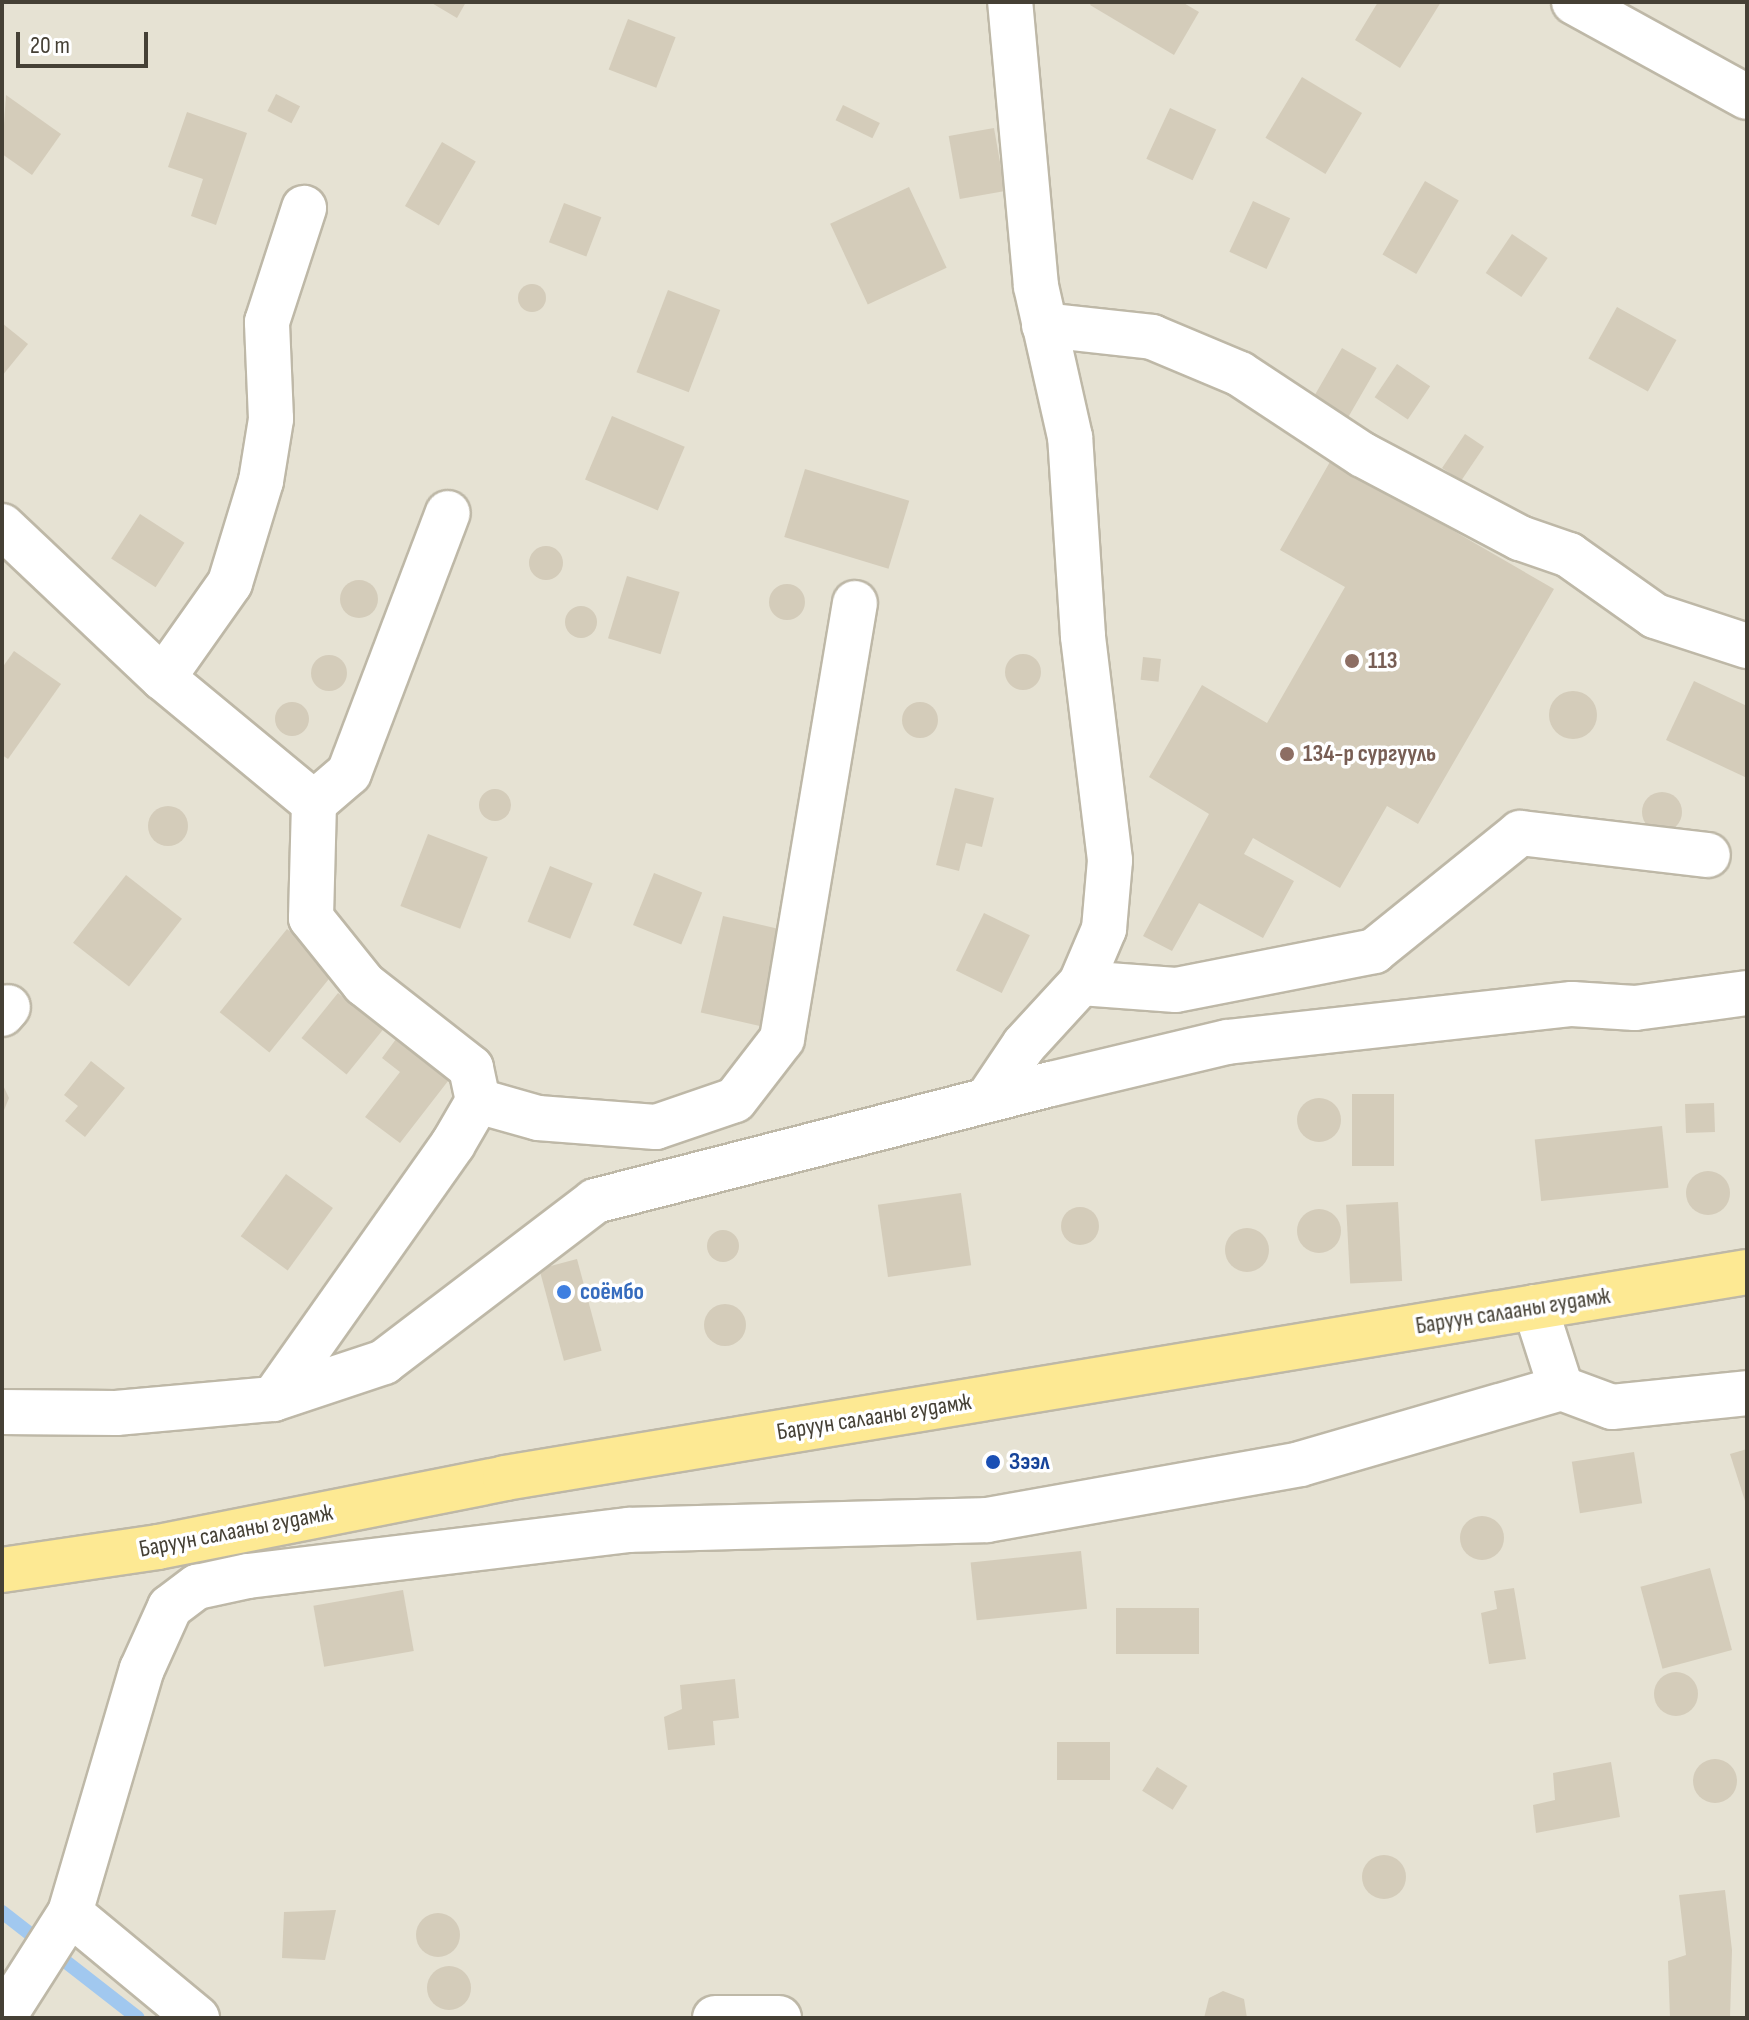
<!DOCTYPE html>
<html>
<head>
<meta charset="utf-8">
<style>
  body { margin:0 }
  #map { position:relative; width:1749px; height:2020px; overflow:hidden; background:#f2f0e5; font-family:"Sofia Sans Condensed",sans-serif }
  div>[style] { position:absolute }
  .residential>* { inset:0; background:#e6e2d3; transform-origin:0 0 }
  .stream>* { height:14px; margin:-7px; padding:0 7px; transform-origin:7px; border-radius:7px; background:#a1c8ef }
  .building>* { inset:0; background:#d4ccba; transform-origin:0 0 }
  .round { border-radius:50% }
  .roads { filter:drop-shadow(2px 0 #beb8a7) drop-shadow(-2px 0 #beb8a7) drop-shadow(0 2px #beb8a7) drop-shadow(0 -2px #beb8a7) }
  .minor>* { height:44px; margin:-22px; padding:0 22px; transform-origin:22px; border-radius:22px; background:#fff }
  .major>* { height:44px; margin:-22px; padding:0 22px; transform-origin:22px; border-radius:22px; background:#fde993 }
  .dots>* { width:22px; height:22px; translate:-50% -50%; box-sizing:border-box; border:4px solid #fff; border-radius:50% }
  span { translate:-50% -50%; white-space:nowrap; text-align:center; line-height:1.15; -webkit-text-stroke:7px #fff; paint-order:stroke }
  .education-label { font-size:24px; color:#785e54; font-weight:700 }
  .left { translate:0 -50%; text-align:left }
  .shop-label { font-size:24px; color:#366cbe; font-weight:700 }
  .street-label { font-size:24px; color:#454035 }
  .transit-label { font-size:24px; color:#164399; font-weight:700 }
  .frame { position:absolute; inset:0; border:4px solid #454035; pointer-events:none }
  .scale { position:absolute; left:16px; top:32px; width:132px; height:36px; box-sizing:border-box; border:4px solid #454035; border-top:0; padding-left:10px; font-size:24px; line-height:28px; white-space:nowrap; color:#454035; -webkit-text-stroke:6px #fff; paint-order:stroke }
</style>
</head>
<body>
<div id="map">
  <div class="residential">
    <div style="left:2px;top:2px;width:1745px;height:2016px"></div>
  </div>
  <div class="stream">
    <div style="left:2px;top:1912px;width:172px;rotate:37.9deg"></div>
  </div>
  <div class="building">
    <div style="clip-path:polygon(430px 2px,466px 2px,457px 18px)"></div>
    <div style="clip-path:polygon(1092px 2px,1182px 2px,1199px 12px,1174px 55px,1090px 5px)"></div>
    <div style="clip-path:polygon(1378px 2px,1441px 2px,1400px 68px,1355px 40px)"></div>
    <div style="left:628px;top:19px;width:51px;height:54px;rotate:21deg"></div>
    <div style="left:1302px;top:77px;width:70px;height:71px;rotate:31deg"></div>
    <div style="left:276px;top:94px;width:27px;height:19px;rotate:27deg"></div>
    <div style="clip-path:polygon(6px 95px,61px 134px,32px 175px,2px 154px)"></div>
    <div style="left:843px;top:105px;width:41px;height:17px;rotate:26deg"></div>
    <div style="left:1170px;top:108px;width:51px;height:56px;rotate:25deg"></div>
    <div style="clip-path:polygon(187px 112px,247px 133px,216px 225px,191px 216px,203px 179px,168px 167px)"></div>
    <div style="left:994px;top:128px;width:64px;height:46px;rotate:80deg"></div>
    <div style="left:442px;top:142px;width:39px;height:74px;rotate:30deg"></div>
    <div style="left:1425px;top:181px;width:39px;height:85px;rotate:30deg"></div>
    <div style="left:909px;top:187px;width:89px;height:87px;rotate:65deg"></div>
    <div style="left:1253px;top:201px;width:41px;height:56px;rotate:25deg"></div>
    <div style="left:564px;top:203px;width:40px;height:42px;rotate:21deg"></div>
    <div style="left:1512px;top:234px;width:43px;height:47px;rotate:34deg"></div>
    <div class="round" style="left:518px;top:284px;width:28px;height:28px"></div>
    <div style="left:668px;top:290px;width:56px;height:88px;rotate:21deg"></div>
    <div style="left:1617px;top:307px;width:68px;height:59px;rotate:29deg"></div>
    <div style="clip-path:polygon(2px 323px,28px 344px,2px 376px)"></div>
    <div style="left:1342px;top:348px;width:40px;height:59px;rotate:30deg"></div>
    <div style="left:1397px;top:364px;width:40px;height:40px;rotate:34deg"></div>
    <div style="left:612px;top:416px;width:79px;height:69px;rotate:23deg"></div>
    <div style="left:1465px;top:434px;width:23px;height:41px;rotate:34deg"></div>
    <div style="clip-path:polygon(1331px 460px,1554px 589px,1418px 824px,1387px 806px,1340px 888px,1253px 838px,1244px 854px,1294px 881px,1263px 938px,1199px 903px,1172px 951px,1143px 936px,1209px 814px,1149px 777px,1202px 685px,1267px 723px,1345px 587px,1280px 550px)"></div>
    <div style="left:805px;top:469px;width:109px;height:71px;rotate:17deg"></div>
    <div style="left:140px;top:514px;width:53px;height:53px;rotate:33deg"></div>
    <div class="round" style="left:529px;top:546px;width:34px;height:34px"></div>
    <div style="left:627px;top:576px;width:55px;height:65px;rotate:17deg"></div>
    <div class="round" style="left:340px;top:580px;width:38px;height:38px"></div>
    <div class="round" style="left:769px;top:584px;width:36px;height:36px"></div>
    <div class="round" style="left:565px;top:606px;width:32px;height:32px"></div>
    <div style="clip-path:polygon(14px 651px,61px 684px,8px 759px,2px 755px,2px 668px)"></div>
    <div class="round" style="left:1005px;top:654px;width:36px;height:36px"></div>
    <div class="round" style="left:311px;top:655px;width:36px;height:36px"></div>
    <div style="left:1143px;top:657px;width:18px;height:23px;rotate:6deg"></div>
    <div style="clip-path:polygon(1694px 681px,1747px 706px,1747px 778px,1666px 740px)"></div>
    <div class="round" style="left:1549px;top:691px;width:48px;height:48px"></div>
    <div class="round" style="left:275px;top:702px;width:34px;height:34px"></div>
    <div class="round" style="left:902px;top:702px;width:36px;height:36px"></div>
    <div style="clip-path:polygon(955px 788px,994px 798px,982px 847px,966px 843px,959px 871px,936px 865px)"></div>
    <div class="round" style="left:479px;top:789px;width:32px;height:32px"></div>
    <div class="round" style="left:1642px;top:792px;width:40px;height:40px"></div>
    <div class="round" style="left:148px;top:806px;width:40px;height:40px"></div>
    <div style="left:428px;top:834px;width:64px;height:77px;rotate:21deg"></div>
    <div style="left:550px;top:866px;width:46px;height:60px;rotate:22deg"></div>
    <div style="left:654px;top:873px;width:52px;height:56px;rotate:22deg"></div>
    <div style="left:126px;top:875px;width:71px;height:86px;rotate:38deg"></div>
    <div style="left:984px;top:913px;width:51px;height:64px;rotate:26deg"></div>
    <div style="left:723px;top:916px;width:64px;height:99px;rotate:13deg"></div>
    <div style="left:287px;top:929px;width:64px;height:107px;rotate:39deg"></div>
    <div style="left:338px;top:993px;width:58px;height:58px;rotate:39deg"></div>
    <div style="clip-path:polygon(402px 1031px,455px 1072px,400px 1143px,365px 1117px,400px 1072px,382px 1058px)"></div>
    <div style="clip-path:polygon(91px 1061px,125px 1088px,85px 1137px,65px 1121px,78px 1106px,64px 1095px)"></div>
    <div style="clip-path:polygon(2px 1083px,9px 1098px,2px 1115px)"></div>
    <div style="left:1352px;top:1094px;width:42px;height:72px"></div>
    <div class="round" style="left:1297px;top:1098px;width:44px;height:44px"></div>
    <div style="left:1714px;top:1103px;width:29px;height:29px;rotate:88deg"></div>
    <div style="left:1662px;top:1126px;width:62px;height:128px;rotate:84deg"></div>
    <div class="round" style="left:1686px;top:1171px;width:44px;height:44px"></div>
    <div style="left:286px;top:1174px;width:58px;height:77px;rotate:36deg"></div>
    <div style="left:961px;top:1193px;width:73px;height:84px;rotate:82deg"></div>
    <div style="left:1398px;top:1202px;width:79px;height:52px;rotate:87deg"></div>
    <div class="round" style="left:1061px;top:1207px;width:38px;height:38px"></div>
    <div class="round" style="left:1297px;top:1209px;width:44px;height:44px"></div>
    <div class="round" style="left:1225px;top:1228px;width:44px;height:44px"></div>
    <div class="round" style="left:707px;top:1230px;width:32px;height:32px"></div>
    <div style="left:577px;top:1259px;width:95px;height:39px;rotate:75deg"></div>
    <div class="round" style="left:704px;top:1304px;width:42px;height:42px"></div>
    <div style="clip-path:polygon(1747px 1449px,1747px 1501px,1745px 1501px,1730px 1454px)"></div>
    <div style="left:1634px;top:1452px;width:52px;height:63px;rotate:81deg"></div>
    <div class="round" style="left:1460px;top:1516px;width:44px;height:44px"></div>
    <div style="left:1081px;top:1551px;width:58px;height:111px;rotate:84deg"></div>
    <div style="left:1710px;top:1568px;width:85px;height:72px;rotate:75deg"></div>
    <div style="clip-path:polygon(1514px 1588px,1526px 1659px,1489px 1664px,1481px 1613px,1497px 1609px,1494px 1591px)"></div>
    <div style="left:403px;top:1590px;width:62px;height:91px;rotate:80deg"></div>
    <div style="left:1199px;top:1608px;width:46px;height:83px;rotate:90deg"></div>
    <div class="round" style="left:1654px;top:1672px;width:44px;height:44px"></div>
    <div style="clip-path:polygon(735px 1679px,739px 1718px,713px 1721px,715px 1745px,668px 1750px,664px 1717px,682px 1709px,680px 1685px)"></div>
    <div style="left:1057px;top:1742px;width:53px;height:38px"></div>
    <div class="round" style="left:1693px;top:1759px;width:44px;height:44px"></div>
    <div style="clip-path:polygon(1611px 1762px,1620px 1817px,1536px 1833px,1533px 1805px,1555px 1800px,1553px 1773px)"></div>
    <div style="left:1157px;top:1767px;width:36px;height:28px;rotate:32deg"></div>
    <div class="round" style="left:1362px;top:1855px;width:44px;height:44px"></div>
    <div style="clip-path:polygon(1725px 1890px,1732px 1950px,1730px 2018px,1670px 2018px,1668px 1961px,1686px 1955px,1679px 1895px)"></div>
    <div style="clip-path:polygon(336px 1910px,325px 1960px,282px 1958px,284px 1912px)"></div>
    <div class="round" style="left:416px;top:1913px;width:44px;height:44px"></div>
    <div class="round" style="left:427px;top:1966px;width:44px;height:44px"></div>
    <div style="clip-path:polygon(1223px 1991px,1244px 1999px,1247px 2018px,1204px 2018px,1209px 1998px)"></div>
  </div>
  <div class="roads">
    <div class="minor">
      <div style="left:1574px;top:2px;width:197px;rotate:28.8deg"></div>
      <div style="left:1044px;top:325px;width:109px;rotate:6.3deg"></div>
      <div style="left:1152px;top:337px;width:95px;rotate:22.8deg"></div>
      <div style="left:1240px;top:374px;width:147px;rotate:33.4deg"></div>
      <div style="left:1363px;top:455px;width:178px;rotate:27.9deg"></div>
      <div style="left:1520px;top:538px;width:52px;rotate:19.1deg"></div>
      <div style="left:1569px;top:555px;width:105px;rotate:35.3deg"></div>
      <div style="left:1655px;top:616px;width:97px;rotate:18.1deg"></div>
      <div style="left:2px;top:526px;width:221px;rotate:43.4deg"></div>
      <div style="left:163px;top:678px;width:196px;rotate:39.6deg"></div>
      <div style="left:314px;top:803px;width:115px;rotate:91.5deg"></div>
      <div style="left:311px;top:918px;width:85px;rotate:51.2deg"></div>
      <div style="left:364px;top:984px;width:136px;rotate:38.1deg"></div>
      <div style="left:471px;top:1068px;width:34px;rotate:78deg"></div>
      <div style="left:478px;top:1101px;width:50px;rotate:120.2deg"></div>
      <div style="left:453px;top:1144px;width:312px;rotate:125.2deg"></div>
      <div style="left:163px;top:678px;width:116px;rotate:-54.8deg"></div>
      <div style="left:230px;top:583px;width:107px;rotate:-73.1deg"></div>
      <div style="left:261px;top:481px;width:63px;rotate:-80.8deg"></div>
      <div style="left:271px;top:419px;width:97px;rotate:-92.4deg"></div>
      <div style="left:267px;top:322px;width:120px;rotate:-72deg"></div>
      <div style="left:314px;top:803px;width:46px;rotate:-40.6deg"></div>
      <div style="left:349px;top:773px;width:278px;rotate:-69.2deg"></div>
      <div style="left:1081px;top:983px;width:95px;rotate:4.2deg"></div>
      <div style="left:1176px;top:990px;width:202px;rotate:-11.1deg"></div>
      <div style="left:1374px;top:951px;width:188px;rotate:-38.9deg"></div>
      <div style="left:1520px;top:833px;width:189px;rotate:6.7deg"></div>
      <div style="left:2px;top:1014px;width:9px;rotate:-49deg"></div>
      <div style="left:987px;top:1100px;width:66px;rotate:-56.1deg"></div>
      <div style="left:1024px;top:1045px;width:84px;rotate:-47.4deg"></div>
      <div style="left:1081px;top:983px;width:59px;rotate:-66.9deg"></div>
      <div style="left:1104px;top:929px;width:69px;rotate:-85deg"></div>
      <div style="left:1110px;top:860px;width:226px;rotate:-96.9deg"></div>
      <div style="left:1083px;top:636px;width:199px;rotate:-93.7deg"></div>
      <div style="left:1070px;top:437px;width:155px;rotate:-102.7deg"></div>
      <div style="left:1036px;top:286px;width:285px;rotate:-95.2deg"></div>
      <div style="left:478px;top:1101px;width:62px;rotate:15.8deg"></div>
      <div style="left:538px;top:1118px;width:118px;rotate:4.4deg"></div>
      <div style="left:656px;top:1127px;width:83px;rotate:-18.9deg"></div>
      <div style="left:735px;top:1100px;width:77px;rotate:-52.4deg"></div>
      <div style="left:782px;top:1039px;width:442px;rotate:-80.5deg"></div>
      <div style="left:1535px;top:1307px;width:85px;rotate:72.2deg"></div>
      <div style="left:1561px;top:1388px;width:54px;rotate:20.4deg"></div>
      <div style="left:1612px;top:1407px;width:136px;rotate:-5.9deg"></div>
      <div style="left:2px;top:1412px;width:114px;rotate:0.5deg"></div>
      <div style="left:116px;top:1413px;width:158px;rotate:-5.1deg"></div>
      <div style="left:273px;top:1399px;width:117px;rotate:-18.4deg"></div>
      <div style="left:384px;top:1362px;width:265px;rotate:-37.3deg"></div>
      <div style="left:595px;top:1201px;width:471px;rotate:-14.4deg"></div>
      <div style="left:1051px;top:1084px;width:181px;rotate:-13.4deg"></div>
      <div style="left:1227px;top:1042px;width:347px;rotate:-6.3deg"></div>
      <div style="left:1572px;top:1004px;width:63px;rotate:3.6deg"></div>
      <div style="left:1635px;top:1008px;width:113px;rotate:-7.6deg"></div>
      <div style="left:70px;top:1913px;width:165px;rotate:39.6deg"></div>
      <div style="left:3px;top:2018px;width:125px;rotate:-57.5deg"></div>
      <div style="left:70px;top:1913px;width:254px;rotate:-73.6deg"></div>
      <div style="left:142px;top:1669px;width:68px;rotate:-65.7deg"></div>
      <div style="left:170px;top:1607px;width:34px;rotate:-37deg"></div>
      <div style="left:197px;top:1587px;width:52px;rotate:-12.2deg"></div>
      <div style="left:248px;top:1576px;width:384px;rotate:-6.9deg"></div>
      <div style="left:629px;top:1530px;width:358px;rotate:-1.6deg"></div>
      <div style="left:987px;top:1520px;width:318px;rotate:-10.1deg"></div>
      <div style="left:1300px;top:1464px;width:272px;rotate:-16.2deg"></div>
      <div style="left:715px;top:2018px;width:64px"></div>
    </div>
    <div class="major">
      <div style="left:2px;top:1570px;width:158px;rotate:-8.4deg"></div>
      <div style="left:158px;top:1547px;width:354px;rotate:-11.2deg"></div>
      <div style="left:505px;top:1478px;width:1259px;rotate:-9.42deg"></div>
    </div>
  </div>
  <div class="dots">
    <div style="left:1352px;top:661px;background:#8d6e63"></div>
    <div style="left:1287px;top:754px;background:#8d6e63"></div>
    <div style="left:564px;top:1292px;background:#3f7fe0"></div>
    <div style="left:993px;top:1462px;background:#1a4fb4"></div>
  </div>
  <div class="education-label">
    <span class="left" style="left:1368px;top:661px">113</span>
    <span class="left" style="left:1303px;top:754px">134-р сургууль</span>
  </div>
  <div class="shop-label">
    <span class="left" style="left:580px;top:1292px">соёмбо</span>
  </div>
  <div class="street-label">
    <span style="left:1513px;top:1311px;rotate:-9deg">Баруун салааны гудамж</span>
    <span style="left:874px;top:1417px;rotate:-9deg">Баруун салааны гудамж</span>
    <span style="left:236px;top:1531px;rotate:-11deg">Баруун салааны гудамж</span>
  </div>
  <div class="transit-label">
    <span class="left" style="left:1009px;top:1462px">Зээл</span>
  </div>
  <div class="frame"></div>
  <div class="scale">20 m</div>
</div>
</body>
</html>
